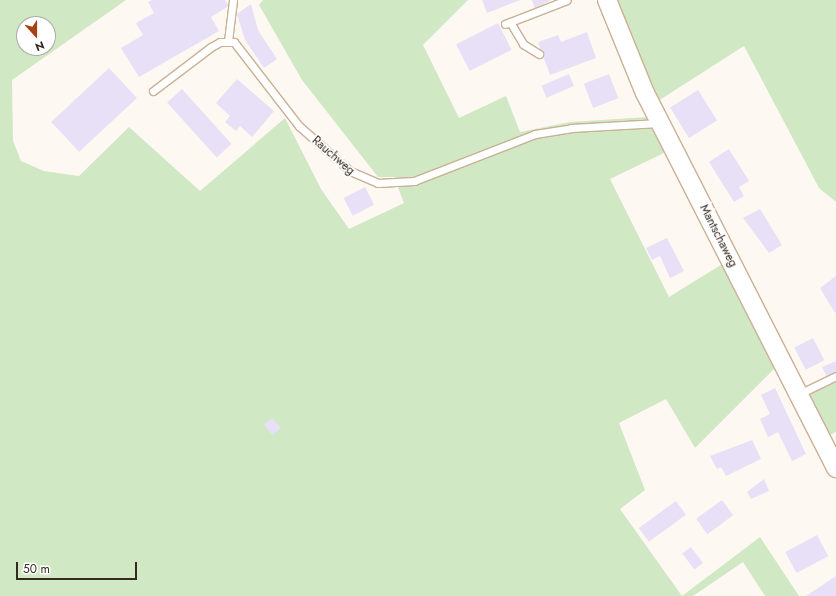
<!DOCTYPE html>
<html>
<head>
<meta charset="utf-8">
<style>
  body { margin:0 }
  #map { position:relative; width:836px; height:596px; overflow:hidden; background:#fef8f2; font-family:Jost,sans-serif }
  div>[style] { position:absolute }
  .green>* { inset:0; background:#d0e8c4 }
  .building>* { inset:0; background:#e8e0f7; transform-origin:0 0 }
  .roads { filter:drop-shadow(1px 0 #cbb094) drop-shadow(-1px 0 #cbb094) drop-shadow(0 1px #cbb094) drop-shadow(0 -1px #cbb094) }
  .service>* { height:7px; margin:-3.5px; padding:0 3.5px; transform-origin:3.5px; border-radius:3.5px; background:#fff }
  .tertiary>* { height:18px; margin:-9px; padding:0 9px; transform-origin:9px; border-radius:9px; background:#fff }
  span { translate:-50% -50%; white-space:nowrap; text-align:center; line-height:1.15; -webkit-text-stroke:3.5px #fff; paint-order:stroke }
  .street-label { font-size:12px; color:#342a1e }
  .north { position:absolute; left:16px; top:16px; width:40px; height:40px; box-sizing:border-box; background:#fff; border:1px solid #aeaaa5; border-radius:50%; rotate:159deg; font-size:11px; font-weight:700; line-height:16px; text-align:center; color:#342a1e }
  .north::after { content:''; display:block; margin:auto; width:14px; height:18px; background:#a64114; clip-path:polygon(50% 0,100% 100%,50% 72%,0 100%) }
  .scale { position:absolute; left:16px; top:562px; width:121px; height:18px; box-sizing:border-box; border:2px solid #342a1e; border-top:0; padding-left:5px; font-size:12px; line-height:14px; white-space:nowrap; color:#342a1e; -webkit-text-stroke:3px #fff; paint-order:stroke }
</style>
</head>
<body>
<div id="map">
  <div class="green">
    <div style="clip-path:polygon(evenodd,0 0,126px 0,12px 80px,13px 141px,21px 161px,44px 171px,79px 176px,129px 127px,200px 191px,285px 118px,321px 189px,349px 229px,404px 203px,394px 177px,378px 177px,302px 80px,259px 5px,263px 0,468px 0,423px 45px,459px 118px,506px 96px,520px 132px,570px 122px,648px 117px,666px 152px,610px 179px,669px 297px,724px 263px,776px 367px,695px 448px,666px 399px,619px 423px,645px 490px,620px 509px,682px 596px,760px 537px,799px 596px,765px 596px,743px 562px,693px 596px,0 596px,0 0,24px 24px,48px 24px,48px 48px,24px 48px,24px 24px)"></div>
    <div style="clip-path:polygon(615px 0,836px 0,836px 202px,819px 188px,744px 46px,658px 101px,642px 73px)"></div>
    <div style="clip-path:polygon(836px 380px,836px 432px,828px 436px,808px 393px)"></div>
  </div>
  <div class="building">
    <div style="clip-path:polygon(152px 0,225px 0,229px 6px,211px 17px,219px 31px,139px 77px,121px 48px,143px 35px,136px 23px,154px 13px,148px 2px)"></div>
    <div style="clip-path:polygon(482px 0,520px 0,487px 13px)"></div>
    <div style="clip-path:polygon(532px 0,551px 0,535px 9px)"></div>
    <div style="clip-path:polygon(251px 4px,258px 30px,277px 59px,264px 68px,245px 40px,237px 14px)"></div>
    <div style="left:498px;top:23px;width:30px;height:47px;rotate:63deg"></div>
    <div style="clip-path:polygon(587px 32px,596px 58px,550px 75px,538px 42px,558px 35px,561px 42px)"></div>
    <div style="left:109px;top:68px;width:41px;height:79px;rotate:47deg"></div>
    <div style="left:569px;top:74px;width:13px;height:30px;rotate:67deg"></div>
    <div style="left:609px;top:74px;width:26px;height:27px;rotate:69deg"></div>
    <div style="clip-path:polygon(237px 79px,274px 111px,252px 137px,240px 126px,236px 131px,225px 122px,230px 116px,216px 103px)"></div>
    <div style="left:182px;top:89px;width:74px;height:20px;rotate:48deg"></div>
    <div style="left:698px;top:90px;width:36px;height:33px;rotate:58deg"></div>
    <div style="clip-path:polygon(729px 149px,749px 181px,739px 187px,744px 196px,734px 202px,709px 162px)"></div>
    <div style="left:365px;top:187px;width:20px;height:24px;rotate:63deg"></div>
    <div style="clip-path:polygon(760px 209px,782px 245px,769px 253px,743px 218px)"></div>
    <div style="clip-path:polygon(667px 238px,684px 271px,670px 278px,660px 256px,652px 260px,646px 248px)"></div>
    <div style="clip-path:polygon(836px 276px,836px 312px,835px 313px,820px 288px)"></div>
    <div style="left:813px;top:338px;width:25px;height:21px;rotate:63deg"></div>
    <div style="clip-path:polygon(836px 361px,836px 372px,827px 377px,822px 367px)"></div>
    <div style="clip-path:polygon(775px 388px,806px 454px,792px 461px,778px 432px,768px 437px,760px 419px,770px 414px,761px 395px)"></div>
    <div style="left:272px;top:418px;width:13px;height:11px;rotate:48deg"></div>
    <div style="clip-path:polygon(752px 440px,761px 459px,726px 476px,721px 467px,717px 469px,710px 456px)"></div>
    <div style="clip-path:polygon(764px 479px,769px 491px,751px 499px,747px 492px)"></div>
    <div style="left:722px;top:500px;width:19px;height:32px;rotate:54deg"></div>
    <div style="left:676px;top:501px;width:17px;height:46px;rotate:54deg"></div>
    <div style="left:817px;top:535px;width:24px;height:36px;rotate:62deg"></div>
    <div style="left:691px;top:547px;width:20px;height:11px;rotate:53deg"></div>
    <div style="clip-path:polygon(836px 576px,836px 596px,806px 596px)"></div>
  </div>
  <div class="roads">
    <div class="service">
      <div style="left:510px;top:22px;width:26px;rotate:59deg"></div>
      <div style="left:523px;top:44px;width:19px;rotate:32deg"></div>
      <div style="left:505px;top:24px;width:66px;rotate:-21.2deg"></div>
      <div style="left:228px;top:41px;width:41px;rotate:-83deg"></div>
      <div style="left:153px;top:91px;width:73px;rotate:-37.2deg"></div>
      <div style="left:211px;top:47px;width:10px;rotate:-29deg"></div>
      <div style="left:220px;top:42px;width:14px"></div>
      <div style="left:234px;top:42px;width:106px;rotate:52.3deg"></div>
      <div style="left:299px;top:126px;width:68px;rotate:41.4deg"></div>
      <div style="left:350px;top:171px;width:30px;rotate:23deg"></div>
      <div style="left:378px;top:183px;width:36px;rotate:-3deg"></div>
      <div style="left:414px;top:181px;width:130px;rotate:-21.2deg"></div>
      <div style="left:535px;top:134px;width:36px;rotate:-9deg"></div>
      <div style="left:571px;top:128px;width:88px;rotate:-3.3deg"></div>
      <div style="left:799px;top:394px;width:41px;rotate:-25.9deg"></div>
    </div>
    <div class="tertiary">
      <div style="left:607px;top:0;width:100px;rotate:67.8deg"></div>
      <div style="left:645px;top:93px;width:421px;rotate:63deg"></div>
    </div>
  </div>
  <div class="street-label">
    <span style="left:333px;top:156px;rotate:41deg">Rauchweg</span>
    <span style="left:718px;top:236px;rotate:63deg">Mantschaweg</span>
  </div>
  <div class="north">N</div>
  <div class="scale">50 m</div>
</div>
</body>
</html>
